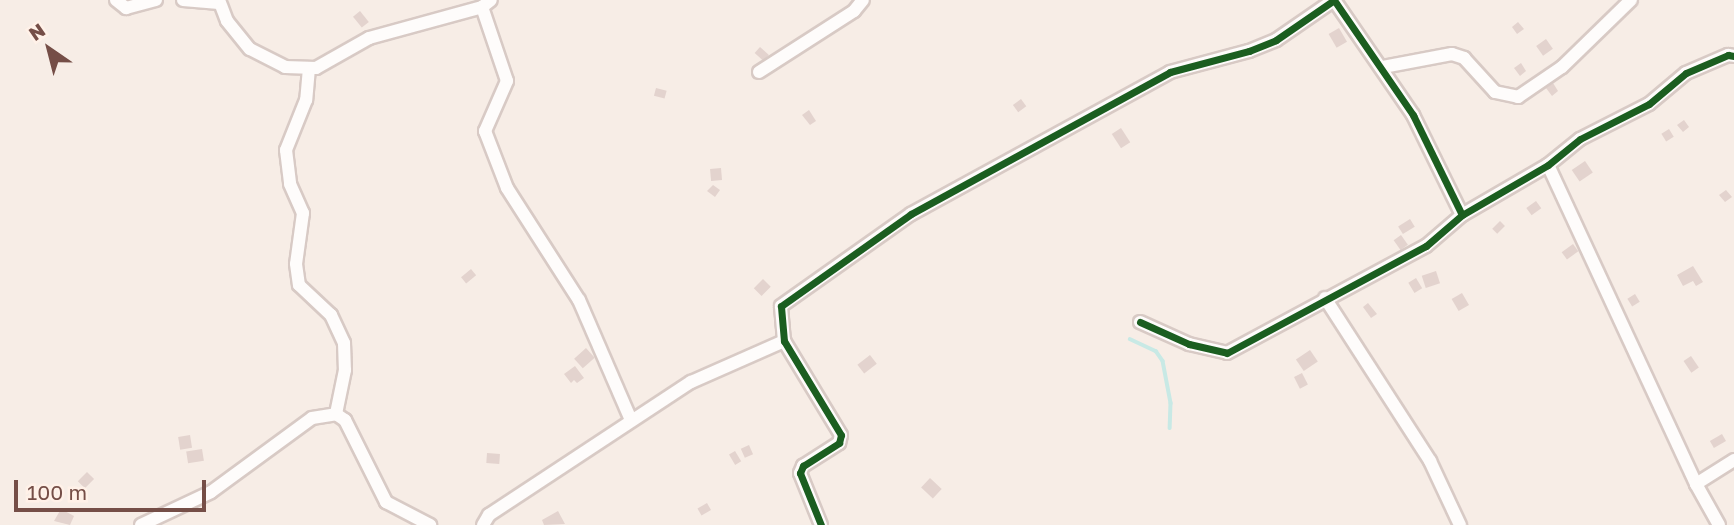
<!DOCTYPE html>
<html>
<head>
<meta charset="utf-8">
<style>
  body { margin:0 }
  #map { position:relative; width:1734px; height:525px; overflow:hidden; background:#f7ede6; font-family:"Golos Text",sans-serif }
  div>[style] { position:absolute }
  .stream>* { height:3.5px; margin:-1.75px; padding:0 1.75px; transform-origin:1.75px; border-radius:1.75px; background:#c8e9e5 }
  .building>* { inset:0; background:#e3d3ce; transform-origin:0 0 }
  .roads { filter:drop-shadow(2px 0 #d8cac5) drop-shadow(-2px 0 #d8cac5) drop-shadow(0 2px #d8cac5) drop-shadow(0 -2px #d8cac5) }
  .minor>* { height:12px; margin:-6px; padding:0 6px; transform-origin:6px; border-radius:6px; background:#fefcfb }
  .cycleway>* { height:7px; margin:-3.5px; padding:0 3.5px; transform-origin:3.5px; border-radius:3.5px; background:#1b5e20 }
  span { translate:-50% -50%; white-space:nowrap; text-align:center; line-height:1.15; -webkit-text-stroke:5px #fff1e8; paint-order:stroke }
  .north { position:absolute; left:14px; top:14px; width:70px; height:70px; -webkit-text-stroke:5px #fff1e8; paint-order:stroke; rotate:325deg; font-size:19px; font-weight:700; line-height:28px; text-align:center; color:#754e47 }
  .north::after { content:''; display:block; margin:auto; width:24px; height:32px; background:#754e47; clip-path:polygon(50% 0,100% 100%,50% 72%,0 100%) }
  .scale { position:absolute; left:14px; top:480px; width:192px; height:32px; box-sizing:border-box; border:4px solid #754e47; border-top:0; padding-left:9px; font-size:21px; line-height:24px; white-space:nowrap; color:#754e47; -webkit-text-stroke:5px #fff1e8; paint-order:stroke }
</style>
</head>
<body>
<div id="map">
  <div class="stream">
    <div style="left:1130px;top:339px;width:29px;rotate:25deg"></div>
    <div style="left:1156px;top:351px;width:12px;rotate:55deg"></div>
    <div style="left:1163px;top:361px;width:43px;rotate:79.2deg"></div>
    <div style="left:1171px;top:403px;width:25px;rotate:92deg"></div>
  </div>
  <div class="building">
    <div style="left:360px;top:11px;width:14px;height:9px;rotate:51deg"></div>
    <div style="clip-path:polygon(1518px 22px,1524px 29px,1517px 34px,1512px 27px)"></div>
    <div style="left:1339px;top:28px;width:16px;height:12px;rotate:60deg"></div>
    <div style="left:1546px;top:39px;width:12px;height:12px;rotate:55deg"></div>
    <div style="left:760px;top:47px;width:12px;height:8px;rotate:42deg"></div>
    <div style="clip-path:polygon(1521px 63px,1526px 71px,1520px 76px,1514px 68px)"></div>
    <div style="clip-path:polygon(1553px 83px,1558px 91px,1552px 96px,1546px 88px)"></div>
    <div style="left:656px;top:88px;width:11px;height:8px;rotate:15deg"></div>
    <div style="left:1021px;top:99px;width:9px;height:10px;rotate:54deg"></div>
    <div style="clip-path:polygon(809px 110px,816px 121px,810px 125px,802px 115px)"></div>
    <div style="clip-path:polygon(1684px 120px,1689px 127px,1683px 132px,1677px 125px)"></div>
    <div style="left:1121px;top:128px;width:17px;height:11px;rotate:57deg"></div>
    <div style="left:1669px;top:129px;width:9px;height:9px;rotate:58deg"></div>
    <div style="left:1585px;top:161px;width:14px;height:16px;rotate:56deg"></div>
    <div style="left:721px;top:168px;width:12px;height:11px;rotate:85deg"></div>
    <div style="clip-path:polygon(713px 185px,720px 190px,715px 197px,707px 191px)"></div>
    <div style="clip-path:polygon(1726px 190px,1732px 197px,1725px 202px,1719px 195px)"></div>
    <div style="left:1536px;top:201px;width:9px;height:12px;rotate:54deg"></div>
    <div style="left:1410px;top:219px;width:9px;height:14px;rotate:58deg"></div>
    <div style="left:1500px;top:221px;width:7px;height:11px;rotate:45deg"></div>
    <div style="left:1401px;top:235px;width:12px;height:9px;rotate:55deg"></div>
    <div style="left:1573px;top:244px;width:9px;height:14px;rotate:54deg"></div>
    <div style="clip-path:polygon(1693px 266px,1703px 282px,1696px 286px,1693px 281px,1683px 286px,1677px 275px)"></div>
    <div style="left:471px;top:269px;width:8px;height:13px;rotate:50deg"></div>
    <div style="left:1436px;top:271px;width:13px;height:15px;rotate:72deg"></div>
    <div style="left:1416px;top:278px;width:12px;height:9px;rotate:59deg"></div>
    <div style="left:763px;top:279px;width:11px;height:13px;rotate:45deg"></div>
    <div style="left:1462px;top:293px;width:14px;height:12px;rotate:60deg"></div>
    <div style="left:1635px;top:294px;width:9px;height:9px;rotate:58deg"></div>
    <div style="clip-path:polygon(1368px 303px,1377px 314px,1371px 318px,1363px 307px)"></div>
    <div style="left:586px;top:348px;width:13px;height:16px;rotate:48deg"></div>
    <div style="left:1310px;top:350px;width:14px;height:17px;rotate:56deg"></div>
    <div style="left:870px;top:355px;width:11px;height:16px;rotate:52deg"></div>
    <div style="left:1691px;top:356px;width:14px;height:9px;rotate:56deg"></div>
    <div style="clip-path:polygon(575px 366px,584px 378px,577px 383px,574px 380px,571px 383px,564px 374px)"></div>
    <div style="left:1302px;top:373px;width:13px;height:9px;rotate:63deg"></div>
    <div style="left:1722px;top:434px;width:8px;height:14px;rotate:60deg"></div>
    <div style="left:190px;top:435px;width:13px;height:12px;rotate:81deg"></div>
    <div style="left:749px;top:445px;width:10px;height:9px;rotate:66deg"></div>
    <div style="left:202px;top:449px;width:12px;height:16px;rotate:81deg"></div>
    <div style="left:735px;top:451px;width:12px;height:7px;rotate:59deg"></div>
    <div style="left:487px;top:453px;width:13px;height:10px;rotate:4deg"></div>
    <div style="left:87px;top:472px;width:10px;height:13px;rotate:45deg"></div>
    <div style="left:930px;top:478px;width:16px;height:13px;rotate:43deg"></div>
    <div style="left:707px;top:503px;width:8px;height:11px;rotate:60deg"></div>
    <div style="clip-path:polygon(61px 509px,74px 516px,70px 525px,54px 521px)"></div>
    <div style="clip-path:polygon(558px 511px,565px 524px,544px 525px,542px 520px)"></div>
  </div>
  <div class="roads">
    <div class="minor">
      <div style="left:116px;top:0;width:13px;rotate:39deg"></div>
      <div style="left:126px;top:8px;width:31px;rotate:-15deg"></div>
      <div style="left:183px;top:0;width:36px;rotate:5deg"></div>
      <div style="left:219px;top:0;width:22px;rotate:69deg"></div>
      <div style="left:227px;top:21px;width:36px;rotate:51deg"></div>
      <div style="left:250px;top:49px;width:39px;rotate:27deg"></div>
      <div style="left:285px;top:67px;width:31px;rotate:2deg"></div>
      <div style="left:316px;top:68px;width:61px;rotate:-29.5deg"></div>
      <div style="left:369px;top:38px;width:117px;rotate:-15.3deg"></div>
      <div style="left:482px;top:7px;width:11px;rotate:-38deg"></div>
      <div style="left:482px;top:7px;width:78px;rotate:71.3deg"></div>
      <div style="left:507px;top:81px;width:55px;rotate:113.7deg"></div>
      <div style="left:485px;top:131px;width:61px;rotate:68.9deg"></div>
      <div style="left:507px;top:188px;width:133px;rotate:57.3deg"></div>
      <div style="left:579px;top:300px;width:131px;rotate:66.6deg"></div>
      <div style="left:1383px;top:67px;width:70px;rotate:-10.7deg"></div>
      <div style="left:1452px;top:54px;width:13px;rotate:18deg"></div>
      <div style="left:1464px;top:58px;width:46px;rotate:47.6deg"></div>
      <div style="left:1495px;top:92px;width:24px;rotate:12deg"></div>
      <div style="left:1518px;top:97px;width:53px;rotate:-34.3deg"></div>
      <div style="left:1562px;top:67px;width:96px;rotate:-44.2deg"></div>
      <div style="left:309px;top:68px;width:32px;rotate:95deg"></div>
      <div style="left:306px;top:100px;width:54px;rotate:111.8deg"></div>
      <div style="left:286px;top:150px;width:34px;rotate:83deg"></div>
      <div style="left:290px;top:184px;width:32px;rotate:66deg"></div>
      <div style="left:303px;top:213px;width:51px;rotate:97.8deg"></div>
      <div style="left:296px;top:264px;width:21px;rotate:82deg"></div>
      <div style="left:299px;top:285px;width:44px;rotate:43.2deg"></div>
      <div style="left:331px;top:315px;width:31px;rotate:65deg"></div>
      <div style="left:344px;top:343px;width:27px;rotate:88deg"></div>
      <div style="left:345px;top:370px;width:45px;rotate:101.6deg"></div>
      <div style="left:759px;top:72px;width:113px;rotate:-32.7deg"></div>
      <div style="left:854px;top:11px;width:14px;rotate:-51deg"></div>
      <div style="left:1548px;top:165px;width:352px;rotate:65.1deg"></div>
      <div style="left:1696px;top:484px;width:47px;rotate:60.7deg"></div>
      <div style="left:1325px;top:298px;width:194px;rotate:57.2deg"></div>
      <div style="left:1430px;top:461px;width:71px;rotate:64.9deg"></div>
      <div style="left:1140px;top:322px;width:54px;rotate:24.2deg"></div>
      <div style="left:1189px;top:344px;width:39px;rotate:13deg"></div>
      <div style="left:1227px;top:353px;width:226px;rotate:-28.3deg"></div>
      <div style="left:1426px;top:246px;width:48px;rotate:-40.7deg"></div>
      <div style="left:1462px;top:215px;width:99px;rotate:-30.2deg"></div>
      <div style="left:1548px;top:165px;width:41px;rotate:-39.1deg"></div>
      <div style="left:1580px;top:139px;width:77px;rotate:-26.9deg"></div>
      <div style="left:1649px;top:104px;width:48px;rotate:-40deg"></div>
      <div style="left:1686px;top:73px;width:46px;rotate:-23.2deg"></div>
      <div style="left:1728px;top:55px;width:6px;rotate:9deg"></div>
      <div style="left:1696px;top:484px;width:45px;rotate:-32.3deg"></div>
      <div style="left:141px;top:525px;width:77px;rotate:-25.2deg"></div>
      <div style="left:211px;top:492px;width:125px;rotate:-36.2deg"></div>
      <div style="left:312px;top:418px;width:24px;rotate:-9deg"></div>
      <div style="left:336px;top:414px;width:11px;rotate:34deg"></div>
      <div style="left:345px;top:420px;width:92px;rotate:63.4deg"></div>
      <div style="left:386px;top:502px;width:50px;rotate:27.6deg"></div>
      <div style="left:483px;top:525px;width:12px;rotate:-59deg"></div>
      <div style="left:489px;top:515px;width:242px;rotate:-33.4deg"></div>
      <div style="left:691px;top:382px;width:102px;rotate:-23.8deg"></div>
      <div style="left:821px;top:525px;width:56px;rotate:-112deg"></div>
      <div style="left:800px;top:473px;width:8px;rotate:-67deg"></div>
      <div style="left:803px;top:466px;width:43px;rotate:-32.6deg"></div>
      <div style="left:839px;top:443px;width:8px;rotate:-76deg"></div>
      <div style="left:841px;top:435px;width:110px;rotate:-121.2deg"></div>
      <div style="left:784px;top:341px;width:35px;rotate:-95deg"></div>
      <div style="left:781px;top:306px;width:159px;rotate:-35.3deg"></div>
      <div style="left:911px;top:214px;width:295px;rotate:-28.7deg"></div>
      <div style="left:1170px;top:72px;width:82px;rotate:-14.9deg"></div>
      <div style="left:1249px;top:51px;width:29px;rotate:-22deg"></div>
      <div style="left:1276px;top:40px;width:70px;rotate:-34.6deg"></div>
      <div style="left:1334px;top:0;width:140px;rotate:55.5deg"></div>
      <div style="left:1413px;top:115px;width:111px;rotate:63.9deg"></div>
    </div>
  </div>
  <div class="cycleway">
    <div style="left:1140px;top:322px;width:54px;rotate:24.2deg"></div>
    <div style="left:1189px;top:344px;width:39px;rotate:13deg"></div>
    <div style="left:1227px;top:353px;width:226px;rotate:-28.3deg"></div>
    <div style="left:1426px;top:246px;width:48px;rotate:-40.7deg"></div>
    <div style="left:1462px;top:215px;width:99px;rotate:-30.2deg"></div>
    <div style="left:1548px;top:165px;width:41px;rotate:-39.1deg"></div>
    <div style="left:1580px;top:139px;width:77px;rotate:-26.9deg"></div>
    <div style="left:1649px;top:104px;width:48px;rotate:-40deg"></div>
    <div style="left:1686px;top:73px;width:46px;rotate:-23.2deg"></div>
    <div style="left:1728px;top:55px;width:6px;rotate:9deg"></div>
    <div style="left:821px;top:525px;width:56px;rotate:-112deg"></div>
    <div style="left:800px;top:473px;width:8px;rotate:-67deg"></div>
    <div style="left:803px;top:466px;width:43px;rotate:-32.6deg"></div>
    <div style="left:839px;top:443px;width:8px;rotate:-76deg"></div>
    <div style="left:841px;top:435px;width:110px;rotate:-121.2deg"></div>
    <div style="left:784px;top:341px;width:35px;rotate:-95deg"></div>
    <div style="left:781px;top:306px;width:159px;rotate:-35.3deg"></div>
    <div style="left:911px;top:214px;width:295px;rotate:-28.7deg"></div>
    <div style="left:1170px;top:72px;width:82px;rotate:-14.9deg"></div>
    <div style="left:1249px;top:51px;width:29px;rotate:-22deg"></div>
    <div style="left:1276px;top:40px;width:70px;rotate:-34.6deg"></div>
    <div style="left:1334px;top:0;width:140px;rotate:55.5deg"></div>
    <div style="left:1413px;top:115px;width:111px;rotate:63.9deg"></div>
  </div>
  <div class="north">N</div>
  <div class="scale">100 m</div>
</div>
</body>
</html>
